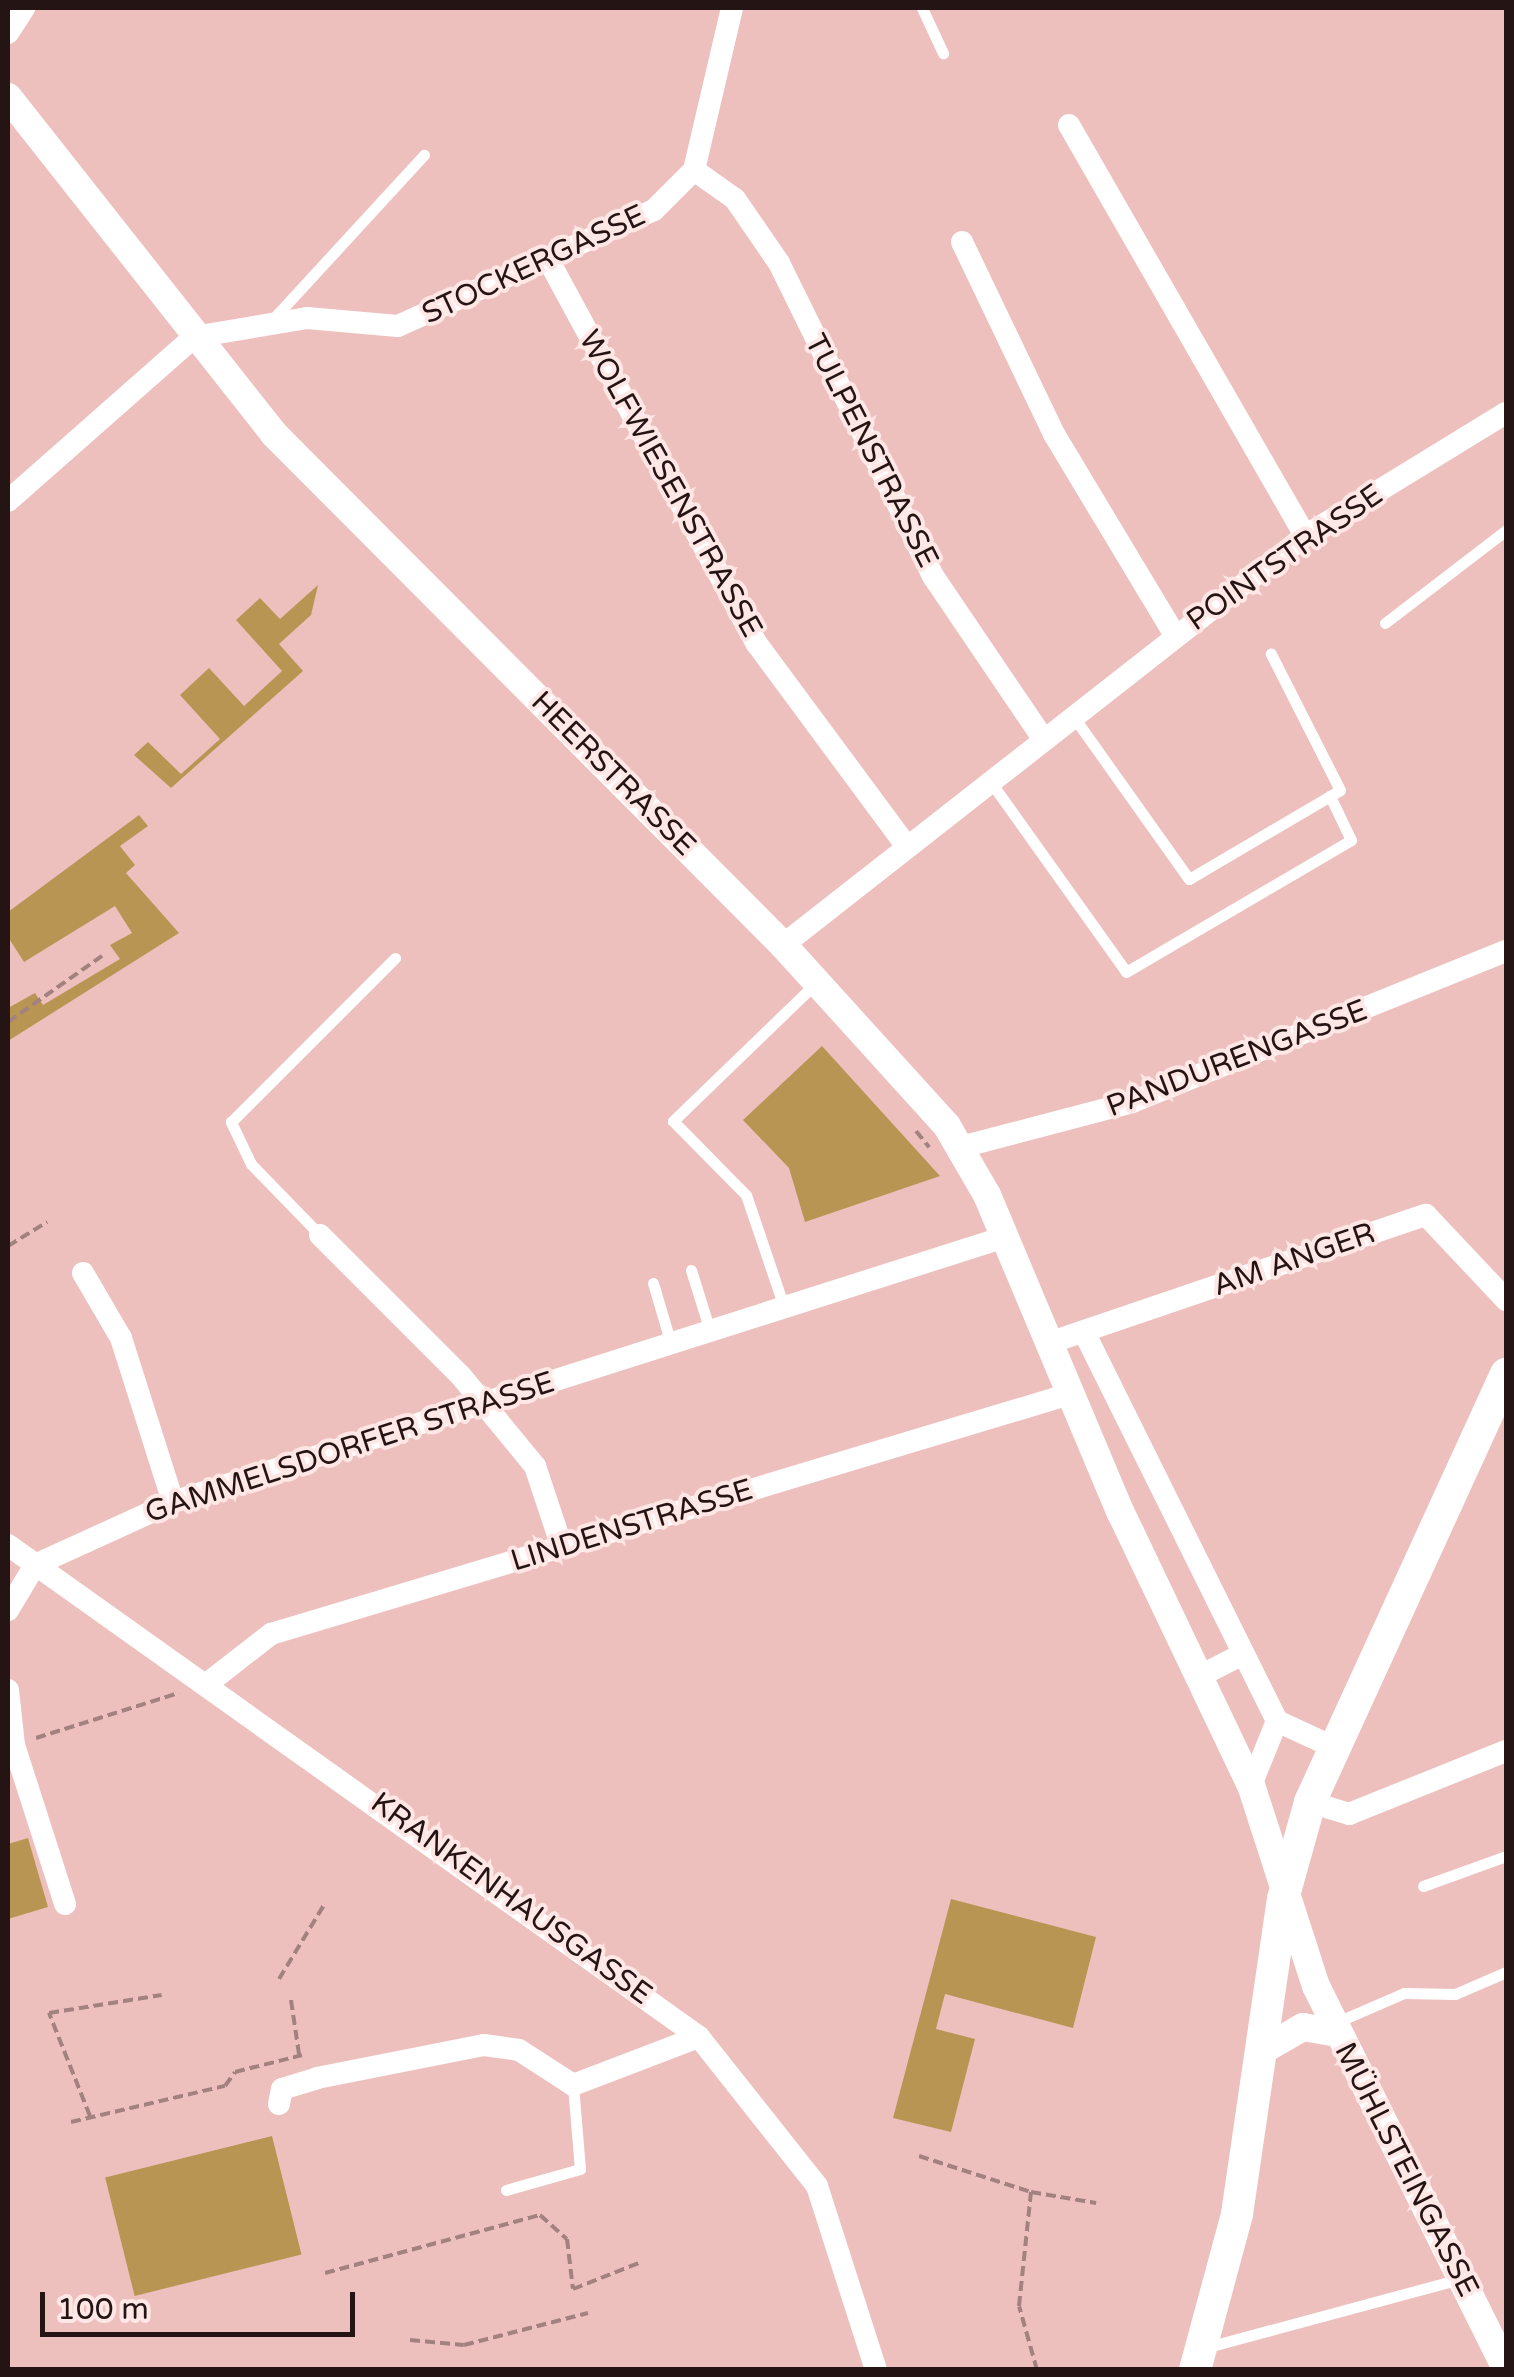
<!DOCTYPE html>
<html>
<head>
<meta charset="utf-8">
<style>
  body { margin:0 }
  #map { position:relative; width:1514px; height:2377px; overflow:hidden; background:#edc0be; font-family:"Varela Round",sans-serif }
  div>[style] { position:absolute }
  .green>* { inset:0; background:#b99553; transform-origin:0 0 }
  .path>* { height:4px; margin-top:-2px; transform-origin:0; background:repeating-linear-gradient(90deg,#a3817f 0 10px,transparent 0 15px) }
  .service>* { height:11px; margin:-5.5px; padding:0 5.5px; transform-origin:5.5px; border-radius:5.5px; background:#fff }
  .minor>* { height:22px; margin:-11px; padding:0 11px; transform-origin:11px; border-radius:11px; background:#fff }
  .tertiary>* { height:28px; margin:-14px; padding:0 14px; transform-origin:14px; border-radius:14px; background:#fff }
  .secondary>* { height:32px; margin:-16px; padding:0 16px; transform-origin:16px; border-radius:16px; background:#fff }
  span { translate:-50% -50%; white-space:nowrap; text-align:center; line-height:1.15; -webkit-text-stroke:8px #ffe7e6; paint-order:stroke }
  .street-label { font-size:30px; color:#241414 }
  .frame { position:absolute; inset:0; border:10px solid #241414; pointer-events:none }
  .scale { position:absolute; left:40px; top:2292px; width:315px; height:45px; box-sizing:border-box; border:5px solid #241414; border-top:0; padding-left:12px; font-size:30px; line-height:35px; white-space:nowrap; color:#241414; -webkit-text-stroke:8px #ffe7e6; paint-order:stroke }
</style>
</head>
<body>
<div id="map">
  <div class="green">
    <div style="clip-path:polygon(318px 585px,311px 615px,279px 644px,303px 671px,171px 788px,134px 755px,148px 742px,181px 774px,220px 739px,180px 695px,209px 668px,244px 706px,282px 671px,236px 620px,260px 598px,280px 619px)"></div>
    <div style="clip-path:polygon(139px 815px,148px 826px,120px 846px,135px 865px,126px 873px,179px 933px,8px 1041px,8px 1008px,35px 993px,43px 1005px,120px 959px,110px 945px,132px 933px,115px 906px,24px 962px,8px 937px,8px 912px)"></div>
    <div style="clip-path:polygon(822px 1046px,940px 1176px,805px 1222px,789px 1168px,743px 1120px)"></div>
    <div style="clip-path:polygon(28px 1838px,48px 1907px,8px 1919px,8px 1844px)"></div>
    <div style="clip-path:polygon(951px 1899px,1096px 1937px,1073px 2028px,945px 1994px,936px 2029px,975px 2039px,951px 2132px,893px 2118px)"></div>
    <div style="left:272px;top:2136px;width:122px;height:172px;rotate:76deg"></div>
  </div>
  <div class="path">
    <div style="left:8px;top:1022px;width:115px;rotate:-35.1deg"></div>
    <div style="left:916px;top:1131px;width:21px;rotate:51deg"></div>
    <div style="left:8px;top:1246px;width:46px;rotate:-31.6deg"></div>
    <div style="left:36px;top:1738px;width:150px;rotate:-17.5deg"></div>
    <div style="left:279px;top:1979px;width:87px;rotate:-58.7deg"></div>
    <div style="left:291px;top:2000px;width:55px;rotate:81.6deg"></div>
    <div style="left:90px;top:2116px;width:111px;rotate:-111.7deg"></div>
    <div style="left:49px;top:2013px;width:114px;rotate:-9.1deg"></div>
    <div style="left:71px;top:2122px;width:158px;rotate:-13.2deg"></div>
    <div style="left:225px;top:2086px;width:17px;rotate:-54deg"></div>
    <div style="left:235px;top:2072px;width:69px;rotate:-14.2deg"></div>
    <div style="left:919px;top:2156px;width:118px;rotate:17.8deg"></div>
    <div style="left:325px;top:2273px;width:223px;rotate:-15.1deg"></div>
    <div style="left:540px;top:2215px;width:36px;rotate:42deg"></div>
    <div style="left:567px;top:2239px;width:50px;rotate:83.2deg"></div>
    <div style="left:573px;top:2289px;width:71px;rotate:-21.5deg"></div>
    <div style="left:410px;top:2340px;width:54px;rotate:5.3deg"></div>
    <div style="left:464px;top:2345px;width:128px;rotate:-14.5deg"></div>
    <div style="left:1037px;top:2370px;width:66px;rotate:-105.7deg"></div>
    <div style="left:1019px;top:2306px;width:115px;rotate:-84deg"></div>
    <div style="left:1031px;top:2192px;width:66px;rotate:9.6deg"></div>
  </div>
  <div class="service">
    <div style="left:922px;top:8px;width:50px;rotate:65deg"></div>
    <div style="left:273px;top:319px;width:223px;rotate:-47.4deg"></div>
    <div style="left:1385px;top:623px;width:153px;rotate:-37.5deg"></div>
    <div style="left:1073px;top:716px;width:200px;rotate:54.6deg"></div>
    <div style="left:1189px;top:879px;width:175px;rotate:-30.5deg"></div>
    <div style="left:1340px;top:790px;width:153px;rotate:-116.9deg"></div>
    <div style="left:990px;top:781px;width:234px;rotate:54.5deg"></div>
    <div style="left:1126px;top:972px;width:261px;rotate:-30.4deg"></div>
    <div style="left:1351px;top:840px;width:49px;rotate:-115.5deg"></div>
    <div style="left:320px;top:1235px;width:99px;rotate:-134.2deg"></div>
    <div style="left:251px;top:1164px;width:47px;rotate:-115.5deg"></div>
    <div style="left:231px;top:1122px;width:232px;rotate:-45deg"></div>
    <div style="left:691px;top:1270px;width:64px;rotate:72.7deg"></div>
    <div style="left:653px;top:1283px;width:64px;rotate:73.6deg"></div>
    <div style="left:784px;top:1307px;width:118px;rotate:-108.7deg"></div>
    <div style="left:746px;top:1195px;width:104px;rotate:-134.6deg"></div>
    <div style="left:673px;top:1121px;width:199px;rotate:-44deg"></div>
    <div style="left:1423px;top:1886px;width:88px;rotate:-19.9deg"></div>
    <div style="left:1337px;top:2022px;width:73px;rotate:-23.4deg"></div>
    <div style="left:1404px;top:1993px;width:51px;rotate:1.1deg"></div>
    <div style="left:1455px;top:1994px;width:56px;rotate:-23.3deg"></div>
    <div style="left:506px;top:2190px;width:77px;rotate:-15.8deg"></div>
    <div style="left:580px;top:2169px;width:84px;rotate:-94.8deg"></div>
    <div style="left:1204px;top:2348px;width:265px;rotate:-15.1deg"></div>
  </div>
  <div class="minor">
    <div style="left:8px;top:33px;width:30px;rotate:-57deg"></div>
    <div style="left:1069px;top:125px;width:474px;rotate:60.1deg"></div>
    <div style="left:694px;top:170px;width:50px;rotate:35.3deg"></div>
    <div style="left:735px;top:199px;width:78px;rotate:55.5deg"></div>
    <div style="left:779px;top:263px;width:349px;rotate:63.8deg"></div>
    <div style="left:933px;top:576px;width:198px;rotate:55.9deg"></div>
    <div style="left:962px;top:242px;width:213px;rotate:64.4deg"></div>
    <div style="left:1054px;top:434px;width:235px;rotate:59deg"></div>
    <div style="left:550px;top:263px;width:434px;rotate:61.5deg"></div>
    <div style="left:757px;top:644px;width:250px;rotate:53.5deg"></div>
    <div style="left:8px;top:501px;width:248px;rotate:-41.4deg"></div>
    <div style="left:194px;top:337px;width:115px;rotate:-9.5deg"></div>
    <div style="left:307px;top:318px;width:91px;rotate:5deg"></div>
    <div style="left:398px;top:326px;width:281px;rotate:-24.4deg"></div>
    <div style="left:654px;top:210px;width:57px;rotate:-45deg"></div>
    <div style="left:694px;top:170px;width:166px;rotate:-76.8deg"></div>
    <div style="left:783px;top:945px;width:663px;rotate:-38.08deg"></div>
    <div style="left:1305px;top:536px;width:236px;rotate:-31.5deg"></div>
    <div style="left:961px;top:1147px;width:177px;rotate:-14.7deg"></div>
    <div style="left:1132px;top:1102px;width:403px;rotate:-22deg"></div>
    <div style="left:320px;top:1235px;width:199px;rotate:45deg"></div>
    <div style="left:461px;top:1376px;width:117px;rotate:50.6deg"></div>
    <div style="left:535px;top:1466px;width:85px;rotate:71.6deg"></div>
    <div style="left:83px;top:1273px;width:75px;rotate:59.7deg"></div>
    <div style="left:121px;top:1338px;width:172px;rotate:72.4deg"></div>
    <div style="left:1084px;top:1332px;width:434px;rotate:63.6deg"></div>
    <div style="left:1277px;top:1721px;width:60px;rotate:24.8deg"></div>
    <div style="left:1049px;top:1343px;width:398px;rotate:-18.8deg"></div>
    <div style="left:1426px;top:1215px;width:117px;rotate:46.7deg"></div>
    <div style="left:8px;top:1545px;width:848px;rotate:35.45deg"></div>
    <div style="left:699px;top:2037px;width:190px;rotate:51.6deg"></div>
    <div style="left:817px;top:2186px;width:193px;rotate:72.2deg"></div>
    <div style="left:8px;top:1610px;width:52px;rotate:-59deg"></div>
    <div style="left:35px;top:1565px;width:152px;rotate:-24.5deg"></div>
    <div style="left:173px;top:1502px;width:873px;rotate:-17.67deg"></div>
    <div style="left:1198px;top:1677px;width:48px;rotate:-27.1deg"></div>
    <div style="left:208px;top:1683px;width:80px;rotate:-37.9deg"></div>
    <div style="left:271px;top:1634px;width:834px;rotate:-16.72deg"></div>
    <div style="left:8px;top:1690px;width:55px;rotate:83.8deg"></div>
    <div style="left:14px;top:1745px;width:167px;rotate:72.2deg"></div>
    <div style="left:1251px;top:1785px;width:69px;rotate:-67.9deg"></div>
    <div style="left:1310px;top:1802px;width:41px;rotate:17.1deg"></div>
    <div style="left:1349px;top:1814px;width:169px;rotate:-21.9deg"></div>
    <div style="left:279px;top:2104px;width:15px;rotate:-79deg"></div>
    <div style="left:282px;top:2089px;width:37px;rotate:-17deg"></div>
    <div style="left:317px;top:2078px;width:170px;rotate:-11.2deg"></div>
    <div style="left:484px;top:2045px;width:35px;rotate:8deg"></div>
    <div style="left:519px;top:2050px;width:64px;rotate:32.9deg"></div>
    <div style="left:573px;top:2085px;width:135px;rotate:-20.9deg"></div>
  </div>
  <div class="tertiary">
    <div style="left:8px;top:97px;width:429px;rotate:51.7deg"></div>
    <div style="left:274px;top:434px;width:721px;rotate:45.11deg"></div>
    <div style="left:783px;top:945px;width:244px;rotate:47.8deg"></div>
    <div style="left:947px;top:1126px;width:80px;rotate:59.9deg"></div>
    <div style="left:987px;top:1195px;width:345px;rotate:67.2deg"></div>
    <div style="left:1121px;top:1513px;width:301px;rotate:64.5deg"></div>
    <div style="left:1251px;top:1785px;width:211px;rotate:72.1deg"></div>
    <div style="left:1316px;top:1986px;width:428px;rotate:63.6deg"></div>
    <div style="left:1265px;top:2049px;width:44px;rotate:-30.1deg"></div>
    <div style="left:1303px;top:2027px;width:35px;rotate:10deg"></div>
  </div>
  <div class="secondary">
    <div style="left:1195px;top:2370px;width:162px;rotate:-74.9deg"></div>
    <div style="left:1237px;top:2214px;width:318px;rotate:-81.7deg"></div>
    <div style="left:1283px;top:1899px;width:101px;rotate:-74.4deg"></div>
    <div style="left:1310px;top:1802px;width:471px;rotate:-65.4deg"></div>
  </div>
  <div class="street-label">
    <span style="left:534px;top:265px;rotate:-25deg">STOCKERGASSE</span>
    <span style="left:871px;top:451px;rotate:63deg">TULPENSTRASSE</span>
    <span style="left:670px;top:484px;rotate:61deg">WOLFWIESENSTRASSE</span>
    <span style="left:1285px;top:558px;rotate:-35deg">POINTSTRASSE</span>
    <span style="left:613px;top:774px;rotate:45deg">HEERSTRASSE</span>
    <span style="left:1237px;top:1059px;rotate:-21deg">PANDURENGASSE</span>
    <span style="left:1294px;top:1260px;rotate:-19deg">AM ANGER</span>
    <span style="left:350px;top:1448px;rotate:-18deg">GAMMELSDORFER STRASSE</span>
    <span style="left:632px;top:1526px;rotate:-17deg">LINDENSTRASSE</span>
    <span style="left:511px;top:1899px;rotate:36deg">KRANKENHAUSGASSE</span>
    <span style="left:1406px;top:2170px;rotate:63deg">MÜHLSTEINGASSE</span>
  </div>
  <div class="frame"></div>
  <div class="scale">100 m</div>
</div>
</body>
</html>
